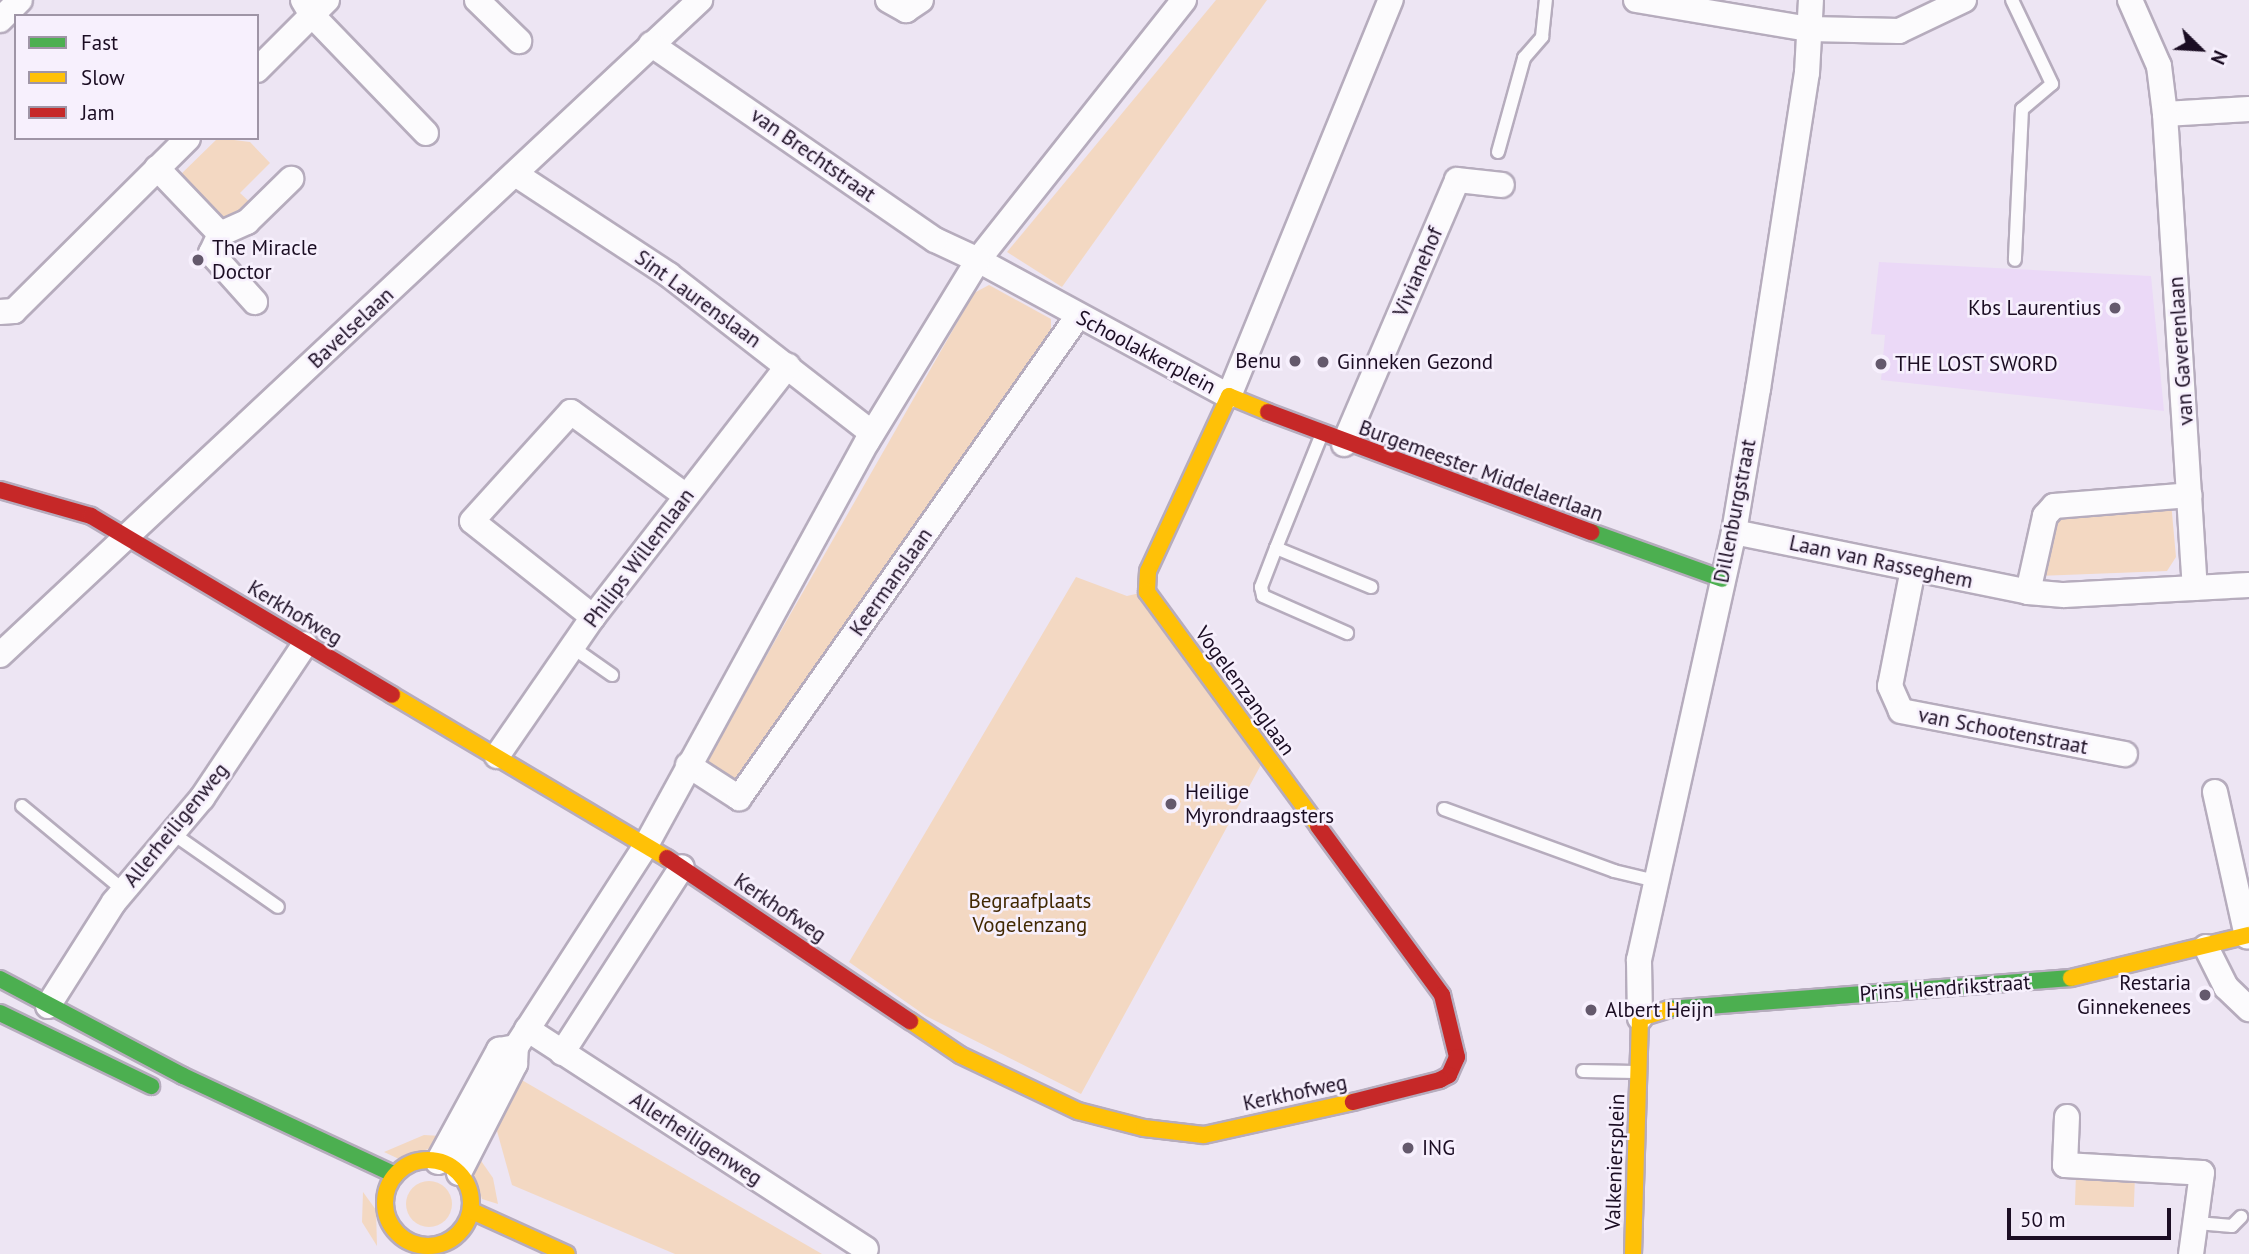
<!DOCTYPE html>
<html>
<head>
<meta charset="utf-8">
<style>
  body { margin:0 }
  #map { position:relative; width:2249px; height:1254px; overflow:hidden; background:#ede5f3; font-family:"PT Sans",sans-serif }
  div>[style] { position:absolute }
  .built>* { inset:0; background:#ebd9f7 }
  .green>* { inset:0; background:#f3d8c2; transform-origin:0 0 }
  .round { border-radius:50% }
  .roads { filter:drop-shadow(2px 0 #b6acbd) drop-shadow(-2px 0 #b6acbd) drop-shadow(0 2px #b6acbd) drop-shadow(0 -2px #b6acbd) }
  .lane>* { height:12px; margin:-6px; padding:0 6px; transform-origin:6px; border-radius:6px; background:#fcfbfd }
  .street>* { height:24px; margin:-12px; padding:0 12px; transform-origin:12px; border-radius:12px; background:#fcfbfd }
  .fast>* { height:16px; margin:-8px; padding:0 8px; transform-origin:8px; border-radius:8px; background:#4caf50 }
  .slow>* { height:16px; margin:-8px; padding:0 8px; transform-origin:8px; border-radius:8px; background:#ffc107 }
  .slow>.ring { margin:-8px; padding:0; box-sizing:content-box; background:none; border:16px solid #ffc107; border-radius:50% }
  .jam>* { height:16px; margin:-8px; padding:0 8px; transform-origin:8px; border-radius:8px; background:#c62828 }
  .dots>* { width:19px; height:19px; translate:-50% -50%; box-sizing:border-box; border:4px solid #f7f0fd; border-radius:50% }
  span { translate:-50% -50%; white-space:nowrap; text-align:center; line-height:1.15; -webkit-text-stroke:5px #f7f0fd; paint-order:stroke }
  .street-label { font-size:21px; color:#1b0d23 }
  .poi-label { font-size:21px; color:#1b0d23 }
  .left { translate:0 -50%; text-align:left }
  .right { translate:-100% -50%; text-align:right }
  .park-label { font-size:21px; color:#422903 }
  .legend { position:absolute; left:14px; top:14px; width:245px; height:126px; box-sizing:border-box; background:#f7f0fd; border:2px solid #9f95a6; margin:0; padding:9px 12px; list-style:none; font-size:21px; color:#1b0d23 }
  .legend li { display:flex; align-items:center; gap:14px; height:35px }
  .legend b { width:35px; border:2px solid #9f95a6 }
  .north { position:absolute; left:2165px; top:14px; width:70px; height:70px; -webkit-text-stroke:5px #f7f0fd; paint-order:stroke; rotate:114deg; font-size:19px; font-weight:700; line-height:28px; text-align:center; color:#1b0d23 }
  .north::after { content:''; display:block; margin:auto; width:24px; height:32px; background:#1b0d23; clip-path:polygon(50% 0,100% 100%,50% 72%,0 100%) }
  .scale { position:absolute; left:2007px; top:1208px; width:164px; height:32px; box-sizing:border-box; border:4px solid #1b0d23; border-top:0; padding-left:9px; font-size:21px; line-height:24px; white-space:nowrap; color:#1b0d23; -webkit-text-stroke:5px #f7f0fd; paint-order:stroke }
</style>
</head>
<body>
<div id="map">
  <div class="built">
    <div style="clip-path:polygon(1879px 262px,2151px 276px,2164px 411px,1881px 380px,1885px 335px,1871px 334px)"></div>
  </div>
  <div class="green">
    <div style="clip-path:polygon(1216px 0,1267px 0,1062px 287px,1007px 252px)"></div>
    <div style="clip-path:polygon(218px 138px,250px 142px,270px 163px,240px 193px,255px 207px,243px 218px,217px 220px,177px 178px)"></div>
    <div style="clip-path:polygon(989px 285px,1051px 319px,1051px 338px,738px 781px,731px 780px,708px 766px,707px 760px,974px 293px)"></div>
    <div style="clip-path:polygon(2171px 502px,2176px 557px,2167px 571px,2038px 576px,2050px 518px)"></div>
    <div style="clip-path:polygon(1076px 577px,1127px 596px,1144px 592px,1262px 763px,1081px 1094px,926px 1016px,849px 962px)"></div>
    <div style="clip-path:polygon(520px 1079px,822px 1254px,675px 1254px,512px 1185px,497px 1131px)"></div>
    <div style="clip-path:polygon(424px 1135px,441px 1136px,434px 1147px,399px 1159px,384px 1152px)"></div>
    <div style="clip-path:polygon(477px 1155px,493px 1178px,498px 1204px,482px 1199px,474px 1173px)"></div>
    <div style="left:2076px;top:1174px;width:59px;height:31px;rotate:2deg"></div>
    <div class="round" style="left:406px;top:1181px;width:46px;height:46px"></div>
    <div style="clip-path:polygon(363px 1192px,376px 1210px,377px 1246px,362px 1222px)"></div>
  </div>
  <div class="roads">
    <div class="lane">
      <div style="left:2012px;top:0;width:93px;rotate:64.5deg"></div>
      <div style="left:2052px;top:84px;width:39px;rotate:140deg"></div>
      <div style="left:2022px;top:109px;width:151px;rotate:92.7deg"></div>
      <div style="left:1498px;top:152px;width:98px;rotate:-74.5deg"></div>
      <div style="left:1524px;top:58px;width:28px;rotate:-49deg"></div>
      <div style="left:1542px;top:37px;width:37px;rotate:-84deg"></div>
      <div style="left:1321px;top:436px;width:121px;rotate:111.9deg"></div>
      <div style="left:1276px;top:548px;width:103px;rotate:22.3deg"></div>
      <div style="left:1276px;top:548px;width:42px;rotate:111deg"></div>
      <div style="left:1261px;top:587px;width:9px;rotate:77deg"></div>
      <div style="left:1263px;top:596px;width:92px;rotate:23.8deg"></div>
      <div style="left:572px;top:647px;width:49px;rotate:35deg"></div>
      <div style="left:22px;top:806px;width:131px;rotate:39.7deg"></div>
      <div style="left:1444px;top:809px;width:181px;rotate:20deg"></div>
      <div style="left:1614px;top:871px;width:43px;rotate:13.4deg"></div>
      <div style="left:172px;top:833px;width:129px;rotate:34.9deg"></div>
      <div style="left:1583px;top:1071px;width:52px;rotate:1.1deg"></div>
      <div style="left:2197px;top:1223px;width:35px;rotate:5deg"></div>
      <div style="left:2232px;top:1226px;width:13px;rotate:-45deg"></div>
    </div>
    <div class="street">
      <div style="left:303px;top:0;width:17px;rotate:59deg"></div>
      <div style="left:312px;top:15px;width:164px;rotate:46deg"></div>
      <div style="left:477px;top:0;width:59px;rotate:44.3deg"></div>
      <div style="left:888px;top:0;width:21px;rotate:29deg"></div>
      <div style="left:906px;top:10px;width:18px;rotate:-34deg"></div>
      <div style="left:1184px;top:0;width:332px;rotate:128.4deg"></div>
      <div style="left:978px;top:260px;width:285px;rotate:28.5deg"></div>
      <div style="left:1229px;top:396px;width:428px;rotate:-67.8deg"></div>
      <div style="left:1636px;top:0;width:176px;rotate:9.5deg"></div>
      <div style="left:1810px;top:29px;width:89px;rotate:1.3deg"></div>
      <div style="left:1899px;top:31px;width:72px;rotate:-25.5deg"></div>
      <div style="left:2130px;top:0;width:72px;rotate:66.3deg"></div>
      <div style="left:2159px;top:66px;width:48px;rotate:82.9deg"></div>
      <div style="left:2165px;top:114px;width:84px;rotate:-3.4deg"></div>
      <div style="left:0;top:20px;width:28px;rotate:-45deg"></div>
      <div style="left:257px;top:70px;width:99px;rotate:-45deg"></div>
      <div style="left:2165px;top:114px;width:475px;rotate:86.4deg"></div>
      <div style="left:157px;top:168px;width:91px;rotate:46.3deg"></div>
      <div style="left:220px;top:234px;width:21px;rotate:115deg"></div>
      <div style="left:211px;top:253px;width:66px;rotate:48.1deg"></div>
      <div style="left:517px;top:175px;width:182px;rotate:33.3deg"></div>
      <div style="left:669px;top:275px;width:257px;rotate:37.9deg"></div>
      <div style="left:220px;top:234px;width:30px;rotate:-24deg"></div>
      <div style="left:247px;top:222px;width:62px;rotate:-44.3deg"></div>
      <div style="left:0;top:312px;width:14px;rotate:-4deg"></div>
      <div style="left:14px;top:311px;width:245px;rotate:-44.8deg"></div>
      <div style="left:1344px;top:444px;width:287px;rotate:-66.8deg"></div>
      <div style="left:1457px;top:180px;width:45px;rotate:6.3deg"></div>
      <div style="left:1734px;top:532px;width:300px;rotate:11.5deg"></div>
      <div style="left:2028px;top:592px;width:36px;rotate:5deg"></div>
      <div style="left:2064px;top:595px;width:185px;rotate:-3.1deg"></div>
      <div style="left:1913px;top:569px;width:119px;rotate:101.1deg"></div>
      <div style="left:1890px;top:686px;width:27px;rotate:66deg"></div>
      <div style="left:1901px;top:711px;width:228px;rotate:10.9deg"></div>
      <div style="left:2028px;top:592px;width:78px;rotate:-77.4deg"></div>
      <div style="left:2045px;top:516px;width:13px;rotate:-48deg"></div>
      <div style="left:2054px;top:506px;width:136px;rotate:-4.6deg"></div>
      <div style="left:593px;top:617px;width:154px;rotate:-141.6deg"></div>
      <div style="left:472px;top:521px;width:147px;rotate:-47.8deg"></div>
      <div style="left:571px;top:412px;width:141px;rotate:36.1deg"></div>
      <div style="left:0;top:655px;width:959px;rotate:-43.1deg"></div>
      <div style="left:497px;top:756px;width:169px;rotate:-55.4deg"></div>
      <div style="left:593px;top:617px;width:318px;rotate:-52.2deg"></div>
      <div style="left:688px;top:765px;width:61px;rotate:32.9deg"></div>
      <div style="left:739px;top:798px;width:589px;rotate:-54.88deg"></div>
      <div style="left:2215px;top:792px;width:148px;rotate:77.5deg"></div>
      <div style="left:2206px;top:947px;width:45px;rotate:63.4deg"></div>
      <div style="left:2226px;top:987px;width:32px;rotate:44deg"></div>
      <div style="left:48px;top:1006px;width:123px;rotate:-57.6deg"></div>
      <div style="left:114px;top:902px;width:136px;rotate:-49.8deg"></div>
      <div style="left:202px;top:798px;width:185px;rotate:-56.2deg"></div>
      <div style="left:1640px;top:1018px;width:58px;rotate:-91deg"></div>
      <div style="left:1639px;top:960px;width:438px;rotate:-77.5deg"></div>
      <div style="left:1734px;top:532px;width:145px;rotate:-80.5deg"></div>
      <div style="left:1758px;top:389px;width:320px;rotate:-81.2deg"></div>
      <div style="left:1807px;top:73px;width:73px;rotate:-86.9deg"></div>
      <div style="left:527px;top:1029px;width:404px;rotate:33deg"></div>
      <div style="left:562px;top:1053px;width:221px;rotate:-57.2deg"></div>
      <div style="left:2067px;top:1117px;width:48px;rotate:92.4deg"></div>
      <div style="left:2065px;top:1165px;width:137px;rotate:3.3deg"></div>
      <div style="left:2202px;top:1173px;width:82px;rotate:97.7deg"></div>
      <div style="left:438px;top:1162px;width:128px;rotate:-61.4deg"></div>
      <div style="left:499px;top:1050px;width:17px;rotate:-10deg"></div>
      <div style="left:459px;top:1173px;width:123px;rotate:-62.8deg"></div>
      <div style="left:515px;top:1064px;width:17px;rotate:-87deg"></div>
      <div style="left:516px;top:1047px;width:238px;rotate:-57.2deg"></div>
      <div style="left:645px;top:847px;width:462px;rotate:-61.3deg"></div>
      <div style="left:867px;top:442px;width:213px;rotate:-58.6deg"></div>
      <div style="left:978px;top:260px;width:47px;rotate:-155.1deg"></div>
      <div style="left:935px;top:240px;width:345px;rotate:-145.4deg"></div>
    </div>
    <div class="fast">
      <div style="left:1591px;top:532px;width:139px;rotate:19.7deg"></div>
      <div style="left:0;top:979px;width:207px;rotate:27.9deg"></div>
      <div style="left:183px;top:1076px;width:234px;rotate:25deg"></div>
      <div style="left:1669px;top:1009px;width:403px;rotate:-4.4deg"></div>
      <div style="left:0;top:1013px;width:168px;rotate:25.8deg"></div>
    </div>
    <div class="slow">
      <div style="left:1268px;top:412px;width:42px;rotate:-157.7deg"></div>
      <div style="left:1229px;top:396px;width:193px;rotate:114.8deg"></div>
      <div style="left:1148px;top:571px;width:21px;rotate:93deg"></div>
      <div style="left:1147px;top:592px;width:290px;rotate:53.8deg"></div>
      <div style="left:392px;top:695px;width:320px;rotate:30.7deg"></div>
      <div style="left:2071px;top:978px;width:183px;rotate:-13.6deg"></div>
      <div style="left:910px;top:1021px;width:60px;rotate:34.2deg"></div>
      <div style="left:960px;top:1055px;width:131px;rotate:25.4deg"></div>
      <div style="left:1078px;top:1111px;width:68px;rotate:14.4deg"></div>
      <div style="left:1144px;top:1128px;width:60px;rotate:6.7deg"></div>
      <div style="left:1204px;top:1135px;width:153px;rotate:-12.5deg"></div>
      <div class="ring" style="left:385px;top:1160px;width:70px;height:70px"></div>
      <div style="left:472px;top:1211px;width:104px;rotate:24.4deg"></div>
      <div style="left:1633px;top:1254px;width:236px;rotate:-88.3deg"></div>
      <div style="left:1640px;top:1018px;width:30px;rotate:-17deg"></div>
    </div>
    <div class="jam">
      <div style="left:1268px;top:412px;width:345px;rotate:20.4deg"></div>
      <div style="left:0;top:490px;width:95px;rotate:15.9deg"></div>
      <div style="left:91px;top:516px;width:350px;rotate:30.7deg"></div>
      <div style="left:1318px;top:826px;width:210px;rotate:53.7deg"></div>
      <div style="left:1442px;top:995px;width:64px;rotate:76.4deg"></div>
      <div style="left:1457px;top:1057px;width:20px;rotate:114deg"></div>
      <div style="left:1449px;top:1075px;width:10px;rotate:151deg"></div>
      <div style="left:1440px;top:1080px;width:90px;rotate:165.8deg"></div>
      <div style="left:667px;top:858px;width:293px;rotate:33.9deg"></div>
    </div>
  </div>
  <div class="dots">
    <div style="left:198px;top:260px;background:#64596c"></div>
    <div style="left:2115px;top:308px;background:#64596c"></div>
    <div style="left:1295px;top:361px;background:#64596c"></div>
    <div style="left:1323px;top:362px;background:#64596c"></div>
    <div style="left:1881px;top:364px;background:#64596c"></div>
    <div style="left:1171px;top:804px;background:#64596c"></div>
    <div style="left:2205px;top:995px;background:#64596c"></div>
    <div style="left:1591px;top:1010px;background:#64596c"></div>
    <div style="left:1408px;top:1148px;background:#64596c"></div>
  </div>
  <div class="street-label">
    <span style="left:813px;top:155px;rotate:35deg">van Brechtstraat</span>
    <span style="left:1418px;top:272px;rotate:-67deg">Vivianehof</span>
    <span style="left:698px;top:299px;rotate:36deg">Sint Laurenslaan</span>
    <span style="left:351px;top:328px;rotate:-43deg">Bavelselaan</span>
    <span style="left:2181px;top:351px;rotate:-94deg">van Gaverenlaan</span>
    <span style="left:1146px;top:352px;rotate:28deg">Schoolakkerplein</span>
    <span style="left:1481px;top:471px;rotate:20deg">Burgemeester Middelaerlaan</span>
    <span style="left:1735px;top:511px;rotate:-79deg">Dillenburgstraat</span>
    <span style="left:639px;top:558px;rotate:-53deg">Philips Willemlaan</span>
    <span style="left:1881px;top:562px;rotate:12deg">Laan van Rasseghem</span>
    <span style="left:891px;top:582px;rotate:-55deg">Keermanslaan</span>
    <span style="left:295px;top:613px;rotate:31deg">Kerkhofweg</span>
    <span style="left:1245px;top:691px;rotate:54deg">Vogelenzanglaan</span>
    <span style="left:2003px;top:731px;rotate:11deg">van Schootenstraat</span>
    <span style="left:176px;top:825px;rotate:-51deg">Allerheiligenweg</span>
    <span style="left:780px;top:908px;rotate:34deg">Kerkhofweg</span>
    <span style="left:1945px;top:988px;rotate:-4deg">Prins Hendrikstraat</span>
    <span style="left:1295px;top:1093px;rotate:-12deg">Kerkhofweg</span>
    <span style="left:696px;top:1139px;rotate:33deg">Allerheiligenweg</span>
    <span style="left:1615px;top:1162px;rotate:-88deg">Valkeniersplein</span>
  </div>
  <div class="poi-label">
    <span class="left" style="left:212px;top:260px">The Miracle<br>Doctor</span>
    <span class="right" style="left:2101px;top:308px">Kbs Laurentius</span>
    <span class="right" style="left:1281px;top:361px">Benu</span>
    <span class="left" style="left:1337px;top:362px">Ginneken Gezond</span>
    <span class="left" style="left:1895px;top:364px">THE LOST SWORD</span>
    <span class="left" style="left:1185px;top:804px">Heilige<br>Myrondraagsters</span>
    <span class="right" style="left:2191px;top:995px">Restaria<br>Ginnekenees</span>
    <span class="left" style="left:1605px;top:1010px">Albert Heijn</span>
    <span class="left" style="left:1422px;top:1148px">ING</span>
  </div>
  <div class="park-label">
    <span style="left:1030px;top:913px">Begraafplaats<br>Vogelenzang</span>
  </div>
  <ul class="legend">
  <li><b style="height:9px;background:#4caf50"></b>Fast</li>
  <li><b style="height:9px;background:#ffc107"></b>Slow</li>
  <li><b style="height:9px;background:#c62828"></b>Jam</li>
  </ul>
  <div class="north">N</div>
  <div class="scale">50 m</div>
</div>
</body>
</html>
